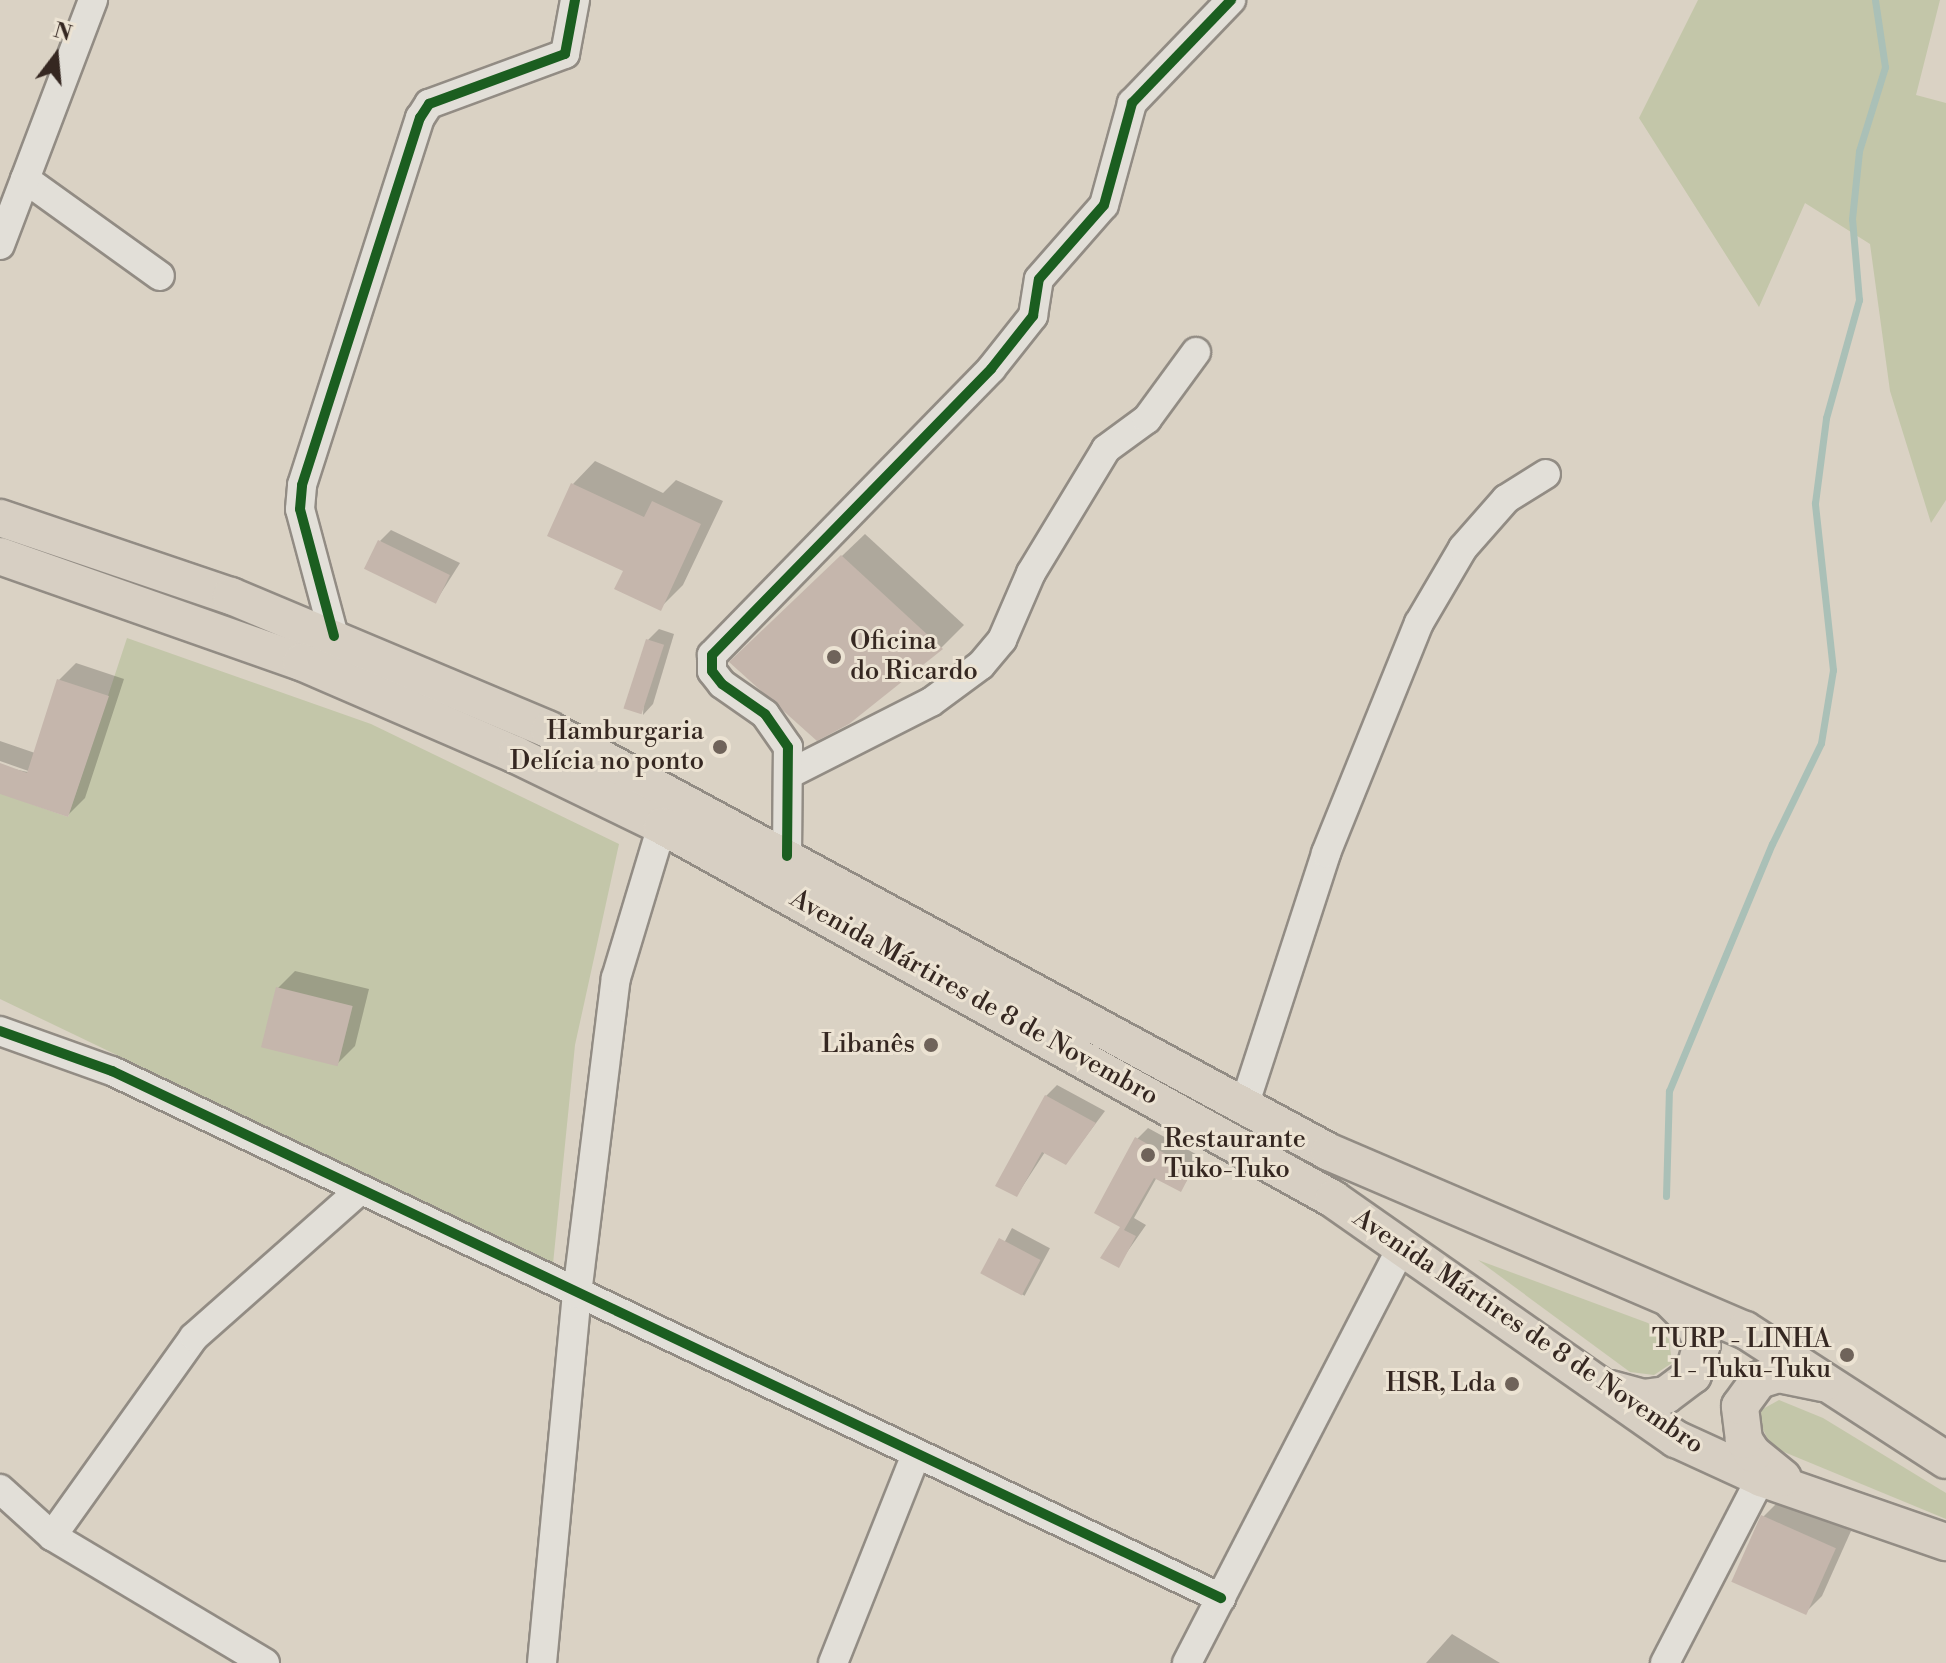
<!DOCTYPE html>
<html>
<head>
<meta charset="utf-8">
<style>
  body { margin:0 }
  #map { position:relative; width:1946px; height:1663px; overflow:hidden; background:#dad2c4; font-family:"Libre Bodoni",serif }
  div>[style] { position:absolute }
  .green>* { inset:0; background:#c3c6a9 }
  .shadow>* { inset:0; background:#0003; transform-origin:0 0 }
  .stream>* { height:7px; margin:-3.5px; padding:0 3.5px; transform-origin:3.5px; border-radius:3.5px; background:#aac0b7 }
  .building>* { inset:0; background:#c5b6ac; transform-origin:0 0 }
  .roads { filter:drop-shadow(2px 0 #928c84) drop-shadow(-2px 0 #928c84) drop-shadow(0 2px #928c84) drop-shadow(0 -2px #928c84) }
  .minor>* { height:28px; margin:-14px; padding:0 14px; transform-origin:14px; border-radius:14px; background:#e2dfd8 }
  .major>* { height:36px; margin:-18px; padding:0 18px; transform-origin:18px; border-radius:18px; background:#d7cfc3 }
  .cycleway>* { height:10px; margin:-5px; padding:0 5px; transform-origin:5px; border-radius:5px; background:#1b5e20 }
  .dots>* { width:22px; height:22px; translate:-50% -50%; box-sizing:border-box; border:4px solid #ece3d3; border-radius:50% }
  span { translate:-50% -50%; white-space:nowrap; text-align:center; line-height:1.15; -webkit-text-stroke:6px #ece3d3; paint-order:stroke }
  .poi-label { font-size:26px; color:#352721 }
  .left { translate:0 -50%; text-align:left }
  .right { translate:-100% -50%; text-align:right }
  .street-label { font-size:26px; color:#352721 }
  .north { position:absolute; left:16px; top:16px; width:80px; height:80px; -webkit-text-stroke:6px #ece3d3; paint-order:stroke; rotate:16deg; font-size:22px; font-weight:700; line-height:32px; text-align:center; color:#352721 }
  .north::after { content:''; display:block; margin:auto; width:28px; height:36px; background:#352721; clip-path:polygon(50% 0,100% 100%,50% 72%,0 100%) }
</style>
</head>
<body>
<div id="map">
  <div class="green">
    <div style="clip-path:polygon(1698px 0,1940px 0,1916px 95px,1946px 103px,1946px 500px,1931px 523px,1890px 391px,1870px 244px,1805px 203px,1759px 307px,1639px 118px)"></div>
    <div style="clip-path:polygon(127px 638px,371px 724px,619px 844px,575px 1045px,553px 1264px,0 999px,0 793px,68px 817px)"></div>
    <div style="clip-path:polygon(1478px 1260px,1648px 1323px,1669px 1339px,1672px 1363px,1654px 1375px,1630px 1372px)"></div>
    <div style="clip-path:polygon(1779px 1400px,1823px 1418px,1946px 1493px,1946px 1519px,1772px 1447px,1758px 1420px,1761px 1410px)"></div>
  </div>
  <div class="shadow">
    <div style="clip-path:polygon(595px 461px,663px 493px,676px 480px,723px 501px,683px 585px,660px 608px,625px 570px,573px 484px)"></div>
    <div style="clip-path:polygon(391px 530px,460px 563px,436px 601px,380px 541px)"></div>
    <div style="clip-path:polygon(865px 534px,964px 625px,941px 648px,754px 640px)"></div>
    <div style="clip-path:polygon(659px 629px,674px 634px,653px 704px,643px 715px,648px 640px)"></div>
    <div style="clip-path:polygon(76px 663px,124px 679px,85px 798px,68px 815px,0 791px,0 766px,37px 774px,0 761px,0 741px,35px 753px,59px 680px)"></div>
    <div style="clip-path:polygon(295px 971px,369px 989px,355px 1046px,338px 1063px,278px 988px)"></div>
    <div style="clip-path:polygon(1057px 1085px,1105px 1111px,1066px 1163px,1045px 1152px,1017px 1195px,1046px 1096px)"></div>
    <div style="clip-path:polygon(1148px 1128px,1203px 1158px,1180px 1190px,1157px 1177px,1134px 1218px,1146px 1225px,1118px 1265px,1137px 1139px)"></div>
    <div style="left:1012px;top:1228px;width:43px;height:54px;rotate:28deg"></div>
    <div style="clip-path:polygon(1780px 1500px,1851px 1531px,1822px 1596px,1805px 1613px,1763px 1517px)"></div>
    <div style="clip-path:polygon(1452px 1634px,1500px 1663px,1426px 1663px)"></div>
  </div>
  <div class="stream">
    <div style="left:1666px;top:1196px;width:105px;rotate:-88.4deg"></div>
    <div style="left:1669px;top:1091px;width:268px;rotate:-67.4deg"></div>
    <div style="left:1772px;top:844px;width:112px;rotate:-64.1deg"></div>
    <div style="left:1821px;top:743px;width:74px;rotate:-80.7deg"></div>
    <div style="left:1833px;top:670px;width:168px;rotate:-96.2deg"></div>
    <div style="left:1815px;top:503px;width:86px;rotate:-82.6deg"></div>
    <div style="left:1826px;top:418px;width:123px;rotate:-74.4deg"></div>
    <div style="left:1859px;top:300px;width:81px;rotate:-94.9deg"></div>
    <div style="left:1852px;top:219px;width:68px;rotate:-84.1deg"></div>
    <div style="left:1859px;top:151px;width:88px;rotate:-72.8deg"></div>
    <div style="left:1885px;top:67px;width:68px;rotate:-98.5deg"></div>
  </div>
  <div class="building">
    <div style="clip-path:polygon(571px 483px,644px 517px,652px 501px,701px 524px,661px 611px,614px 589px,623px 571px,547px 536px)"></div>
    <div style="left:378px;top:540px;width:80px;height:32px;rotate:26deg"></div>
    <div style="clip-path:polygon(841px 555px,943px 649px,849px 724px,817px 741px,729px 662px)"></div>
    <div style="left:646px;top:639px;width:19px;height:73px;rotate:18deg"></div>
    <div style="clip-path:polygon(57px 679px,109px 696px,68px 817px,0 794px,0 763px,27px 773px)"></div>
    <div style="left:276px;top:987px;width:79px;height:62px;rotate:14deg"></div>
    <div style="clip-path:polygon(1045px 1095px,1096px 1123px,1066px 1165px,1042px 1152px,1017px 1197px,995px 1186px)"></div>
    <div style="clip-path:polygon(1135px 1137px,1193px 1169px,1181px 1192px,1154px 1178px,1124px 1230px,1136px 1236px,1119px 1268px,1100px 1258px,1120px 1227px,1094px 1213px)"></div>
    <div style="left:999px;top:1238px;width:47px;height:40px;rotate:28deg"></div>
    <div style="left:1761px;top:1515px;width:82px;height:73px;rotate:24deg"></div>
  </div>
  <div class="roads">
    <div class="minor">
      <div style="left:25px;top:179px;width:166px;rotate:35.7deg"></div>
      <div style="left:0;top:245px;width:262px;rotate:-69.2deg"></div>
      <div style="left:334px;top:636px;width:131px;rotate:-105deg"></div>
      <div style="left:300px;top:509px;width:24px;rotate:-85deg"></div>
      <div style="left:302px;top:485px;width:386px;rotate:-72.2deg"></div>
      <div style="left:420px;top:118px;width:17px;rotate:-57deg"></div>
      <div style="left:429px;top:104px;width:145px;rotate:-20.2deg"></div>
      <div style="left:565px;top:54px;width:55px;rotate:-79.5deg"></div>
      <div style="left:789px;top:774px;width:159px;rotate:-26.9deg"></div>
      <div style="left:931px;top:702px;width:62px;rotate:-36.5deg"></div>
      <div style="left:981px;top:665px;width:33px;rotate:-50deg"></div>
      <div style="left:1002px;top:640px;width:73px;rotate:-66.6deg"></div>
      <div style="left:1031px;top:573px;width:145px;rotate:-58.8deg"></div>
      <div style="left:1106px;top:449px;width:51px;rotate:-36.2deg"></div>
      <div style="left:1147px;top:419px;width:83px;rotate:-53.8deg"></div>
      <div style="left:787px;top:856px;width:109px;rotate:-89.5deg"></div>
      <div style="left:788px;top:747px;width:40px;rotate:-124.9deg"></div>
      <div style="left:765px;top:714px;width:52px;rotate:-145.1deg"></div>
      <div style="left:722px;top:684px;width:16px;rotate:-128deg"></div>
      <div style="left:712px;top:671px;width:16px;rotate:-90deg"></div>
      <div style="left:712px;top:655px;width:400px;rotate:-45.7deg"></div>
      <div style="left:991px;top:369px;width:68px;rotate:-51.6deg"></div>
      <div style="left:1033px;top:316px;width:37px;rotate:-81deg"></div>
      <div style="left:1039px;top:279px;width:98px;rotate:-48.7deg"></div>
      <div style="left:1104px;top:205px;width:106px;rotate:-74.6deg"></div>
      <div style="left:1132px;top:103px;width:143px;rotate:-46.1deg"></div>
      <div style="left:0;top:1031px;width:119px;rotate:19.7deg"></div>
      <div style="left:112px;top:1071px;width:1228px;rotate:25.42deg"></div>
      <div style="left:1244px;top:1106px;width:266px;rotate:-72deg"></div>
      <div style="left:1326px;top:853px;width:248px;rotate:-68deg"></div>
      <div style="left:1419px;top:623px;width:87px;rotate:-59.6deg"></div>
      <div style="left:1463px;top:548px;width:65px;rotate:-48.7deg"></div>
      <div style="left:1506px;top:499px;width:47px;rotate:-32deg"></div>
      <div style="left:0;top:1489px;width:70px;rotate:42.1deg"></div>
      <div style="left:52px;top:1536px;width:248px;rotate:30.8deg"></div>
      <div style="left:52px;top:1536px;width:244px;rotate:-54.5deg"></div>
      <div style="left:194px;top:1337px;width:222px;rotate:-41.5deg"></div>
      <div style="left:542px;top:1663px;width:371px;rotate:-84.6deg"></div>
      <div style="left:577px;top:1294px;width:318px;rotate:-83deg"></div>
      <div style="left:616px;top:978px;width:159px;rotate:-73.2deg"></div>
      <div style="left:833px;top:1663px;width:225px;rotate:-68.3deg"></div>
      <div style="left:1187px;top:1663px;width:469px;rotate:-62.7deg"></div>
      <div style="left:1665px;top:1663px;width:208px;rotate:-62.6deg"></div>
    </div>
    <div class="major">
      <div style="left:0;top:518px;width:244px;rotate:18.7deg"></div>
      <div style="left:231px;top:596px;width:345px;rotate:22.8deg"></div>
      <div style="left:549px;top:730px;width:887px;rotate:28.41deg"></div>
      <div style="left:1329px;top:1152px;width:452px;rotate:23.2deg"></div>
      <div style="left:1745px;top:1330px;width:239px;rotate:32.9deg"></div>
      <div style="left:0;top:556px;width:319px;rotate:19.4deg"></div>
      <div style="left:301px;top:662px;width:234px;rotate:23.4deg"></div>
      <div style="left:516px;top:755px;width:162px;rotate:25.9deg"></div>
      <div style="left:662px;top:826px;width:768px;rotate:29.07deg"></div>
      <div style="left:1333px;top:1199px;width:419px;rotate:35deg"></div>
      <div style="left:1676px;top:1439px;width:94px;rotate:24.6deg"></div>
      <div style="left:1761px;top:1478px;width:196px;rotate:19.1deg"></div>
      <div style="left:1610px;top:1389px;width:34px;rotate:15deg"></div>
      <div style="left:1643px;top:1398px;width:23px;rotate:-7deg"></div>
      <div style="left:1666px;top:1395px;width:34px;rotate:-37deg"></div>
      <div style="left:1693px;top:1375px;width:32px;rotate:-74deg"></div>
      <div style="left:1702px;top:1344px;width:22px;rotate:-111deg"></div>
      <div style="left:1694px;top:1323px;width:34px;rotate:-135deg"></div>
      <div style="left:1783px;top:1478px;width:38px;rotate:-141deg"></div>
      <div style="left:1753px;top:1454px;width:17px;rotate:-123deg"></div>
      <div style="left:1744px;top:1440px;width:34px;rotate:-97deg"></div>
      <div style="left:1740px;top:1406px;width:32px;rotate:-54deg"></div>
      <div style="left:1759px;top:1380px;width:21px;rotate:-17deg"></div>
      <div style="left:1779px;top:1374px;width:45px;rotate:11.6deg"></div>
    </div>
  </div>
  <div class="cycleway">
    <div style="left:334px;top:636px;width:131px;rotate:-105deg"></div>
    <div style="left:300px;top:509px;width:24px;rotate:-85deg"></div>
    <div style="left:302px;top:485px;width:386px;rotate:-72.2deg"></div>
    <div style="left:420px;top:118px;width:17px;rotate:-57deg"></div>
    <div style="left:429px;top:104px;width:145px;rotate:-20.2deg"></div>
    <div style="left:565px;top:54px;width:55px;rotate:-79.5deg"></div>
    <div style="left:787px;top:856px;width:109px;rotate:-89.5deg"></div>
    <div style="left:788px;top:747px;width:40px;rotate:-124.9deg"></div>
    <div style="left:765px;top:714px;width:52px;rotate:-145.1deg"></div>
    <div style="left:722px;top:684px;width:16px;rotate:-128deg"></div>
    <div style="left:712px;top:671px;width:16px;rotate:-90deg"></div>
    <div style="left:712px;top:655px;width:400px;rotate:-45.7deg"></div>
    <div style="left:991px;top:369px;width:68px;rotate:-51.6deg"></div>
    <div style="left:1033px;top:316px;width:37px;rotate:-81deg"></div>
    <div style="left:1039px;top:279px;width:98px;rotate:-48.7deg"></div>
    <div style="left:1104px;top:205px;width:106px;rotate:-74.6deg"></div>
    <div style="left:1132px;top:103px;width:143px;rotate:-46.1deg"></div>
    <div style="left:0;top:1031px;width:119px;rotate:19.7deg"></div>
    <div style="left:112px;top:1071px;width:1228px;rotate:25.42deg"></div>
  </div>
  <div class="dots">
    <div style="left:834px;top:657px;background:#6f635a"></div>
    <div style="left:720px;top:747px;background:#6f635a"></div>
    <div style="left:931px;top:1045px;background:#6f635a"></div>
    <div style="left:1148px;top:1155px;background:#6f635a"></div>
    <div style="left:1847px;top:1355px;background:#6f635a"></div>
    <div style="left:1512px;top:1384px;background:#6f635a"></div>
  </div>
  <div class="poi-label">
    <span class="left" style="left:850px;top:657px">Oficina<br>do Ricardo</span>
    <span class="right" style="left:704px;top:747px">Hamburgaria<br>Delícia no ponto</span>
    <span class="right" style="left:915px;top:1045px">Libanês</span>
    <span class="left" style="left:1164px;top:1155px">Restaurante<br>Tuko-Tuko</span>
    <span class="right" style="left:1831px;top:1355px">TURP - LINHA<br>1 - Tuku-Tuku</span>
    <span class="right" style="left:1496px;top:1384px">HSR, Lda</span>
  </div>
  <div class="street-label">
    <span style="left:974px;top:998px;rotate:29deg">Avenida Mártires de 8 de Novembro</span>
    <span style="left:1528px;top:1332px;rotate:34deg">Avenida Mártires de 8 de Novembro</span>
  </div>
  <div class="north">N</div>
</div>
</body>
</html>
